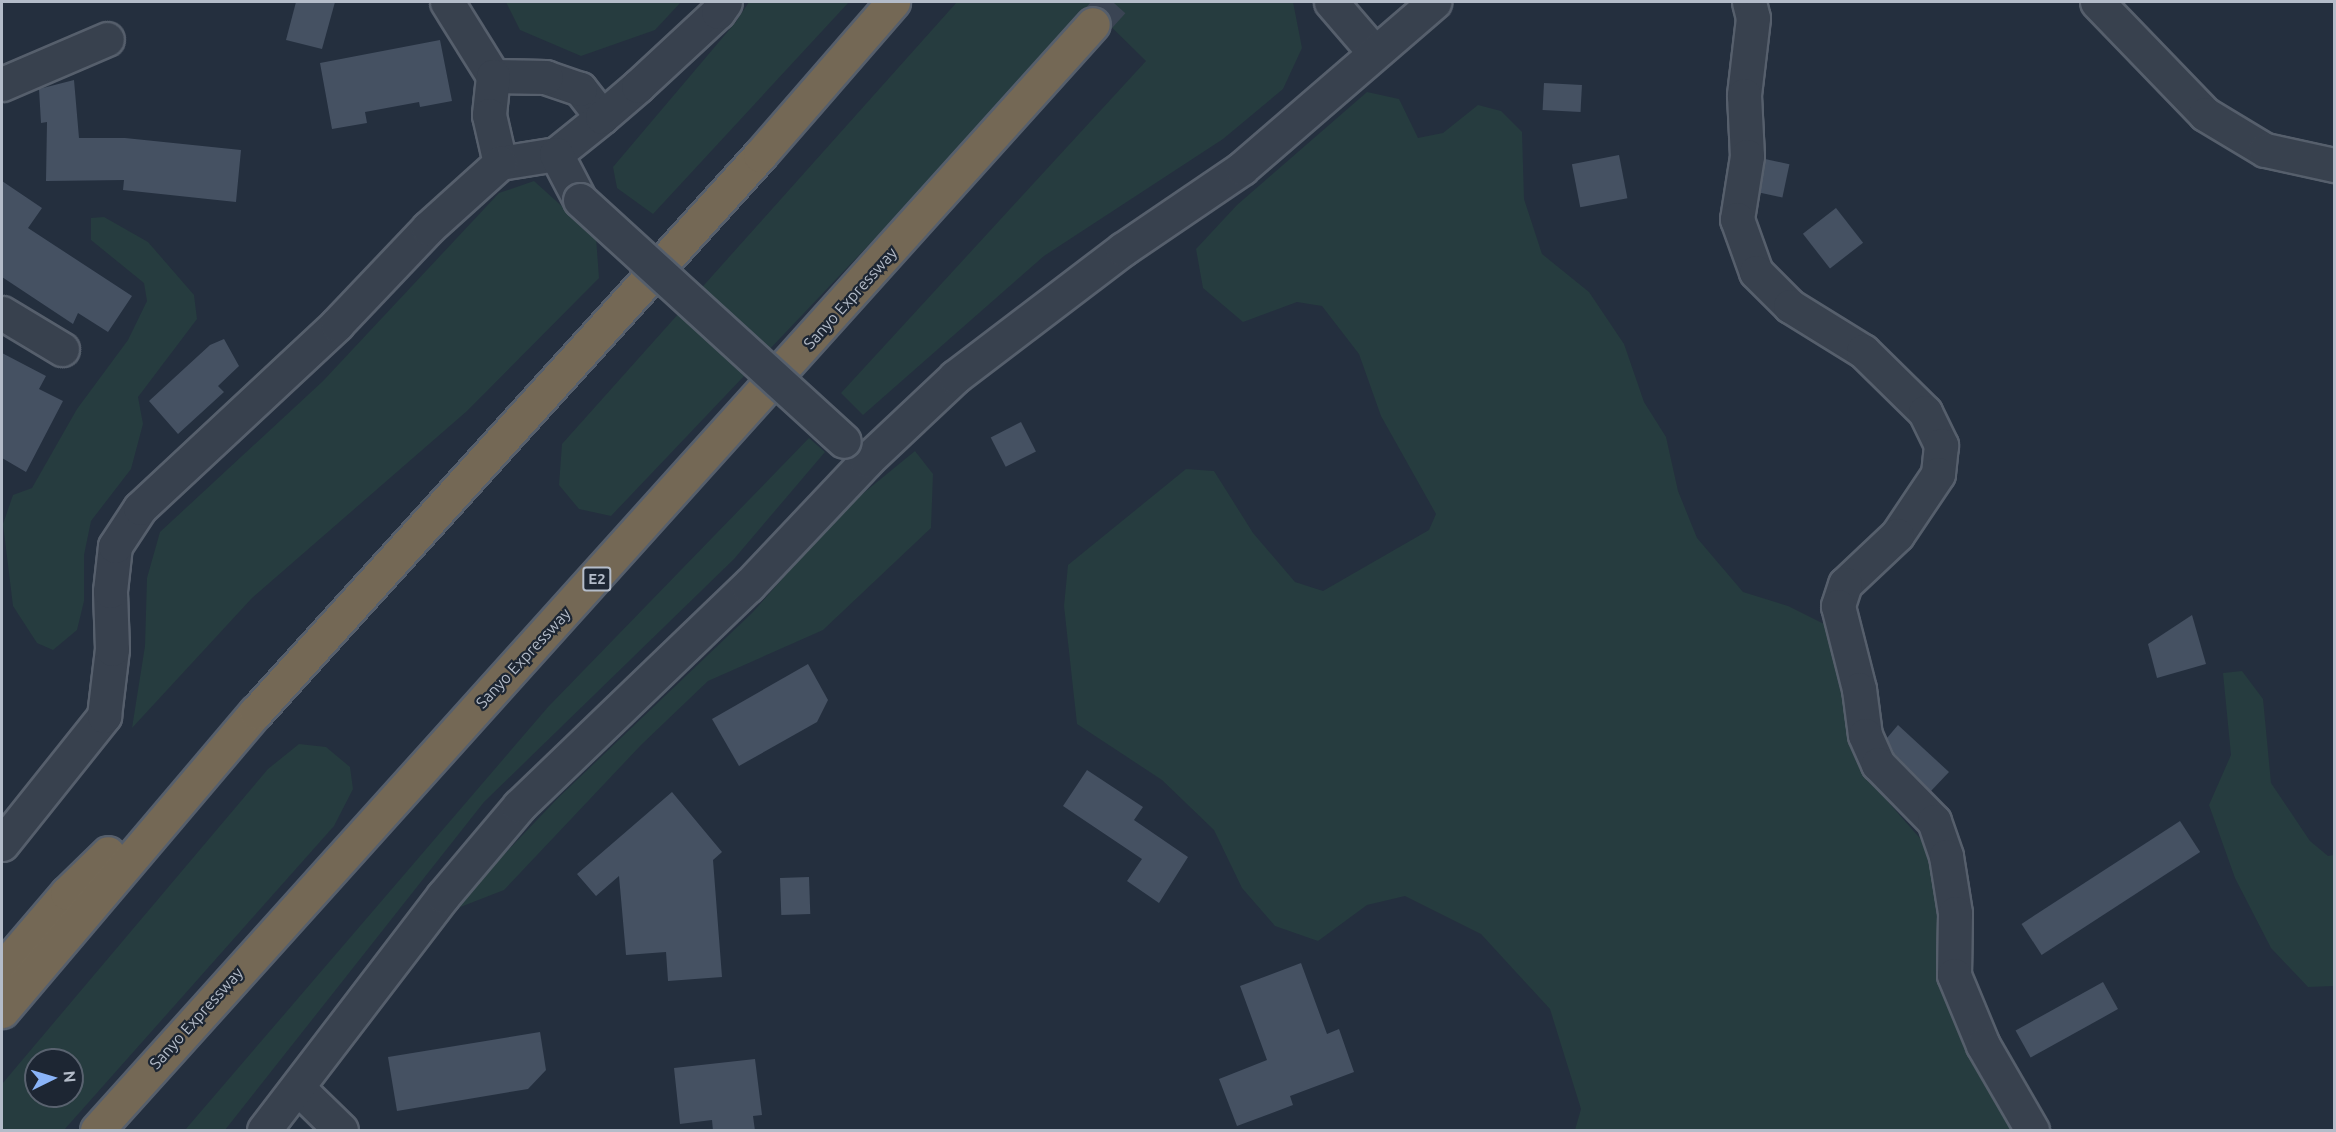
<!DOCTYPE html>
<html>
<head>
<meta charset="utf-8">
<style>
  body { margin:0 }
  #map { position:relative; width:2336px; height:1132px; overflow:hidden; background:#242f3e; font-family:Ubuntu,sans-serif }
  div>[style] { position:absolute }
  .green>* { inset:0; background:#263c3f }
  .building>* { inset:0; background:#455162; transform-origin:0 0 }
  .highway-tunnel>* { height:33px; margin-top:-16.5px; transform-origin:0; background:repeating-linear-gradient(90deg,#3a4453 0 33px,transparent 0 49px) }
  .roads { filter:drop-shadow(2px 0 #565f6c) drop-shadow(-2px 0 #565f6c) drop-shadow(0 2px #565f6c) drop-shadow(0 -2px #565f6c) }
  .minor>* { height:33px; margin:-16.5px; padding:0 16.5px; transform-origin:16.5px; border-radius:16.5px; background:#38414e }
  .highway>* { height:33px; margin:-16.5px; padding:0 16.5px; transform-origin:16.5px; border-radius:16.5px; background:#746855 }
  .bridges { filter:drop-shadow(2px 0 #565f6c) drop-shadow(-2px 0 #565f6c) drop-shadow(0 2px #565f6c) drop-shadow(0 -2px #565f6c) }
  .minor-bridge>* { height:33px; margin:-16.5px; padding:0 16.5px; transform-origin:16.5px; border-radius:16.5px; background:#38414e }
  span { translate:-50% -50%; white-space:nowrap; text-align:center; line-height:1.15; -webkit-text-stroke:4.5px #1d2633; paint-order:stroke }
  .shield-label span { padding:2px 4px; background:#1d2633; border:2px solid; border-radius:4px; -webkit-text-stroke-width:0 }
  .shield-label { font-size:15px; color:#b4bcc9; font-weight:700 }
  .street-label { font-size:16px; color:#b4bcc9 }
  .frame { position:absolute; inset:0; border:3px solid #b4bcc9; pointer-events:none }
  .north { position:absolute; left:24px; top:1048px; width:60px; height:60px; box-sizing:border-box; background:#1d2633; border:2px solid #59626f; border-radius:50%; rotate:85deg; font-size:16px; font-weight:700; line-height:24px; text-align:center; color:#b4bcc9 }
  .north::after { content:''; display:block; margin:auto; width:21px; height:27px; background:#8ab4f8; clip-path:polygon(50% 0,100% 100%,50% 72%,0 100%) }
</style>
</head>
<body>
<div id="map">
  <div class="green">
    <div style="clip-path:polygon(506px 2px,681px 2px,655px 30px,581px 56px,520px 30px)"></div>
    <div style="clip-path:polygon(749px 2px,849px 2px,653px 214px,617px 188px,613px 167px,735px 23px)"></div>
    <div style="clip-path:polygon(957px 2px,1293px 2px,1302px 48px,1283px 89px,1223px 139px,1044px 256px,863px 415px,841px 393px,1146px 61px,1093px 9px,611px 516px,579px 509px,559px 485px,562px 444px)"></div>
    <div style="clip-path:polygon(1367px 92px,1399px 99px,1418px 138px,1443px 133px,1478px 105px,1501px 111px,1522px 132px,1524px 199px,1542px 254px,1589px 292px,1624px 344px,1644px 402px,1666px 437px,1678px 491px,1697px 538px,1743px 592px,1788px 606px,1826px 625px,1848px 684px,1851px 745px,1889px 803px,1932px 852px,2014px 1130px,1575px 1130px,1581px 1109px,1550px 1009px,1481px 934px,1405px 896px,1367px 905px,1318px 941px,1275px 926px,1242px 888px,1214px 830px,1162px 780px,1077px 724px,1064px 606px,1068px 565px,1186px 469px,1214px 471px,1253px 533px,1295px 582px,1323px 591px,1429px 530px,1436px 514px,1381px 416px,1359px 354px,1322px 306px,1297px 302px,1243px 322px,1203px 288px,1196px 249px,1237px 205px)"></div>
    <div style="clip-path:polygon(534px 181px,596px 237px,599px 278px,467px 411px,252px 598px,132px 728px,145px 646px,147px 578px,160px 532px,323px 381px,499px 193px)"></div>
    <div style="clip-path:polygon(104px 217px,148px 242px,194px 295px,197px 319px,138px 397px,143px 424px,131px 469px,91px 521px,84px 555px,84px 601px,77px 630px,53px 650px,37px 643px,13px 606px,3px 524px,13px 495px,32px 488px,77px 409px,128px 340px,147px 301px,144px 283px,91px 240px,91px 218px)"></div>
    <div style="clip-path:polygon(809px 438px,825px 452px,734px 559px,484px 802px,225px 1130px,185px 1130px,548px 707px)"></div>
    <div style="clip-path:polygon(915px 451px,933px 474px,931px 528px,823px 630px,708px 681px,641px 745px,504px 890px,450px 911px,558px 798px,753px 612px,844px 509px)"></div>
    <div style="clip-path:polygon(2242px 671px,2263px 699px,2271px 783px,2310px 841px,2328px 856px,2334px 855px,2334px 986px,2308px 987px,2271px 948px,2235px 878px,2209px 805px,2231px 755px,2223px 673px)"></div>
    <div style="clip-path:polygon(evenodd,299px 744px,326px 747px,350px 767px,353px 789px,334px 826px,64px 1130px,2px 1130px,2px 1084px,268px 769px,299px 744px,36px 1060px,72px 1060px,72px 1096px,36px 1096px,36px 1060px)"></div>
  </div>
  <div class="building">
    <div style="clip-path:polygon(296px 2px,335px 2px,322px 49px,286px 40px)"></div>
    <div style="clip-path:polygon(440px 40px,452px 101px,420px 107px,419px 102px,365px 112px,367px 123px,332px 129px,320px 63px)"></div>
    <div style="clip-path:polygon(74px 80px,79px 138px,125px 138px,241px 150px,236px 202px,123px 190px,124px 180px,46px 181px,47px 122px,41px 123px,39px 89px)"></div>
    <div style="left:1544px;top:83px;width:38px;height:27px;rotate:3deg"></div>
    <div style="left:1619px;top:155px;width:44px;height:48px;rotate:79deg"></div>
    <div style="left:1765px;top:159px;width:25px;height:34px;rotate:12deg"></div>
    <div style="clip-path:polygon(2px 181px,42px 208px,28px 228px,132px 296px,108px 332px,78px 313px,73px 324px,2px 277px)"></div>
    <div style="left:1836px;top:208px;width:44px;height:42px;rotate:52deg"></div>
    <div style="clip-path:polygon(224px 339px,239px 366px,218px 386px,224px 392px,178px 434px,149px 401px,210px 345px)"></div>
    <div style="clip-path:polygon(2px 353px,46px 376px,39px 389px,63px 401px,26px 472px,2px 458px)"></div>
    <div style="left:1021px;top:422px;width:33px;height:34px;rotate:63deg"></div>
    <div style="clip-path:polygon(2192px 615px,2206px 664px,2157px 678px,2148px 644px)"></div>
    <div style="clip-path:polygon(808px 664px,828px 700px,817px 722px,739px 766px,712px 719px)"></div>
    <div style="clip-path:polygon(1898px 725px,1949px 772px,1931px 791px,1894px 753px,1887px 738px)"></div>
    <div style="clip-path:polygon(1087px 770px,1143px 807px,1134px 820px,1188px 857px,1159px 903px,1127px 881px,1142px 859px,1063px 806px)"></div>
    <div style="clip-path:polygon(672px 792px,722px 852px,713px 860px,722px 977px,668px 981px,666px 952px,626px 955px,619px 876px,596px 896px,577px 874px)"></div>
    <div style="left:2180px;top:821px;width:37px;height:189px;rotate:57deg"></div>
    <div style="left:809px;top:877px;width:37px;height:29px;rotate:88deg"></div>
    <div style="clip-path:polygon(1301px 963px,1327px 1034px,1339px 1029px,1354px 1072px,1290px 1096px,1293px 1105px,1237px 1126px,1219px 1079px,1267px 1060px,1240px 986px)"></div>
    <div style="left:2103px;top:982px;width:31px;height:100px;rotate:61deg"></div>
    <div style="clip-path:polygon(540px 1032px,546px 1070px,528px 1089px,397px 1111px,388px 1057px)"></div>
    <div style="clip-path:polygon(755px 1059px,762px 1115px,753px 1116px,755px 1131px,713px 1131px,712px 1120px,680px 1124px,674px 1068px)"></div>
  </div>
  <div class="highway-tunnel">
    <div style="left:1093px;top:24px;width:30px;rotate:-48deg"></div>
  </div>
  <div class="roads">
    <div class="minor">
      <div style="left:447px;top:2px;width:87px;rotate:58.1deg"></div>
      <div style="left:1331px;top:2px;width:66px;rotate:49.3deg"></div>
      <div style="left:1749px;top:2px;width:16px;rotate:76deg"></div>
      <div style="left:1753px;top:18px;width:78px;rotate:96.7deg"></div>
      <div style="left:1744px;top:95px;width:61px;rotate:87.2deg"></div>
      <div style="left:1747px;top:156px;width:64px;rotate:99deg"></div>
      <div style="left:1737px;top:219px;width:56px;rotate:70.3deg"></div>
      <div style="left:1756px;top:272px;width:48px;rotate:45deg"></div>
      <div style="left:1790px;top:306px;width:86px;rotate:31.7deg"></div>
      <div style="left:1863px;top:351px;width:87px;rotate:44.5deg"></div>
      <div style="left:1925px;top:412px;width:37px;rotate:64deg"></div>
      <div style="left:1941px;top:445px;width:29px;rotate:96deg"></div>
      <div style="left:1938px;top:474px;width:73px;rotate:123.9deg"></div>
      <div style="left:1897px;top:535px;width:71px;rotate:136.7deg"></div>
      <div style="left:1845px;top:584px;width:23px;rotate:108deg"></div>
      <div style="left:1838px;top:606px;width:86px;rotate:75.8deg"></div>
      <div style="left:1859px;top:689px;width:46px;rotate:82.6deg"></div>
      <div style="left:1865px;top:735px;width:32px;rotate:66deg"></div>
      <div style="left:1878px;top:764px;width:80px;rotate:45.5deg"></div>
      <div style="left:1934px;top:821px;width:37px;rotate:71deg"></div>
      <div style="left:1946px;top:856px;width:58px;rotate:81deg"></div>
      <div style="left:1955px;top:913px;width:62px;rotate:90.9deg"></div>
      <div style="left:1954px;top:975px;width:76px;rotate:67.5deg"></div>
      <div style="left:1983px;top:1045px;width:98px;rotate:60deg"></div>
      <div style="left:2097px;top:2px;width:156px;rotate:46deg"></div>
      <div style="left:2205px;top:114px;width:70px;rotate:31deg"></div>
      <div style="left:2265px;top:150px;width:71px;rotate:12.3deg"></div>
      <div style="left:2px;top:84px;width:114px;rotate:-23.2deg"></div>
      <div style="left:602px;top:117px;width:36px;rotate:-128deg"></div>
      <div style="left:580px;top:89px;width:36px;rotate:-161deg"></div>
      <div style="left:546px;top:77px;width:53px;rotate:-178.9deg"></div>
      <div style="left:493px;top:76px;width:39px;rotate:96deg"></div>
      <div style="left:489px;top:115px;width:49px;rotate:77.1deg"></div>
      <div style="left:500px;top:163px;width:57px;rotate:-9.1deg"></div>
      <div style="left:556px;top:154px;width:59px;rotate:-38.8deg"></div>
      <div style="left:602px;top:117px;width:48px;rotate:-40.7deg"></div>
      <div style="left:638px;top:86px;width:109px;rotate:-42.8deg"></div>
      <div style="left:718px;top:12px;width:12px;rotate:-55deg"></div>
      <div style="left:556px;top:154px;width:52px;rotate:62.4deg"></div>
      <div style="left:2px;top:313px;width:70px;rotate:31deg"></div>
      <div style="left:2px;top:844px;width:164px;rotate:-51.4deg"></div>
      <div style="left:104px;top:716px;width:67px;rotate:-83.2deg"></div>
      <div style="left:112px;top:649px;width:58px;rotate:-92deg"></div>
      <div style="left:110px;top:591px;width:45px;rotate:-83.7deg"></div>
      <div style="left:115px;top:546px;width:45px;rotate:-56.7deg"></div>
      <div style="left:140px;top:508px;width:270px;rotate:-43deg"></div>
      <div style="left:337px;top:324px;width:132px;rotate:-46.5deg"></div>
      <div style="left:428px;top:228px;width:97px;rotate:-42.1deg"></div>
      <div style="left:298px;top:1088px;width:60px;rotate:44.3deg"></div>
      <div style="left:264px;top:1130px;width:295px;rotate:-52.6deg"></div>
      <div style="left:443px;top:896px;width:118px;rotate:-49.8deg"></div>
      <div style="left:519px;top:806px;width:318px;rotate:-43.9deg"></div>
      <div style="left:748px;top:586px;width:173px;rotate:-46.6deg"></div>
      <div style="left:867px;top:460px;width:121px;rotate:-43.3deg"></div>
      <div style="left:955px;top:377px;width:211px;rotate:-37.3deg"></div>
      <div style="left:1123px;top:249px;width:144px;rotate:-34.2deg"></div>
      <div style="left:1242px;top:168px;width:254px;rotate:-40.8deg"></div>
    </div>
    <div class="highway">
      <div style="left:2px;top:969px;width:100px;rotate:-49.5deg"></div>
      <div style="left:67px;top:893px;width:57px;rotate:-44.3deg"></div>
      <div style="left:2px;top:1011px;width:392px;rotate:-49.7deg"></div>
      <div style="left:256px;top:712px;width:751px;rotate:-47.86deg"></div>
      <div style="left:760px;top:155px;width:203px;rotate:-49deg"></div>
      <div style="left:97px;top:1130px;width:1488px;rotate:-48deg"></div>
    </div>
  </div>
  <div class="bridges">
    <div class="minor-bridge">
      <div style="left:580px;top:200px;width:357px;rotate:42.4deg"></div>
    </div>
  </div>
  <div class="shield-label">
    <span style="left:597px;top:579px">E2</span>
  </div>
  <div class="street-label">
    <span style="left:850px;top:298px;rotate:-48deg">Sanyo Expressway</span>
    <span style="left:523px;top:658px;rotate:-47deg">Sanyo Expressway</span>
    <span style="left:196px;top:1018px;rotate:-48deg">Sanyo Expressway</span>
  </div>
  <div class="frame"></div>
  <div class="north">N</div>
</div>
</body>
</html>
